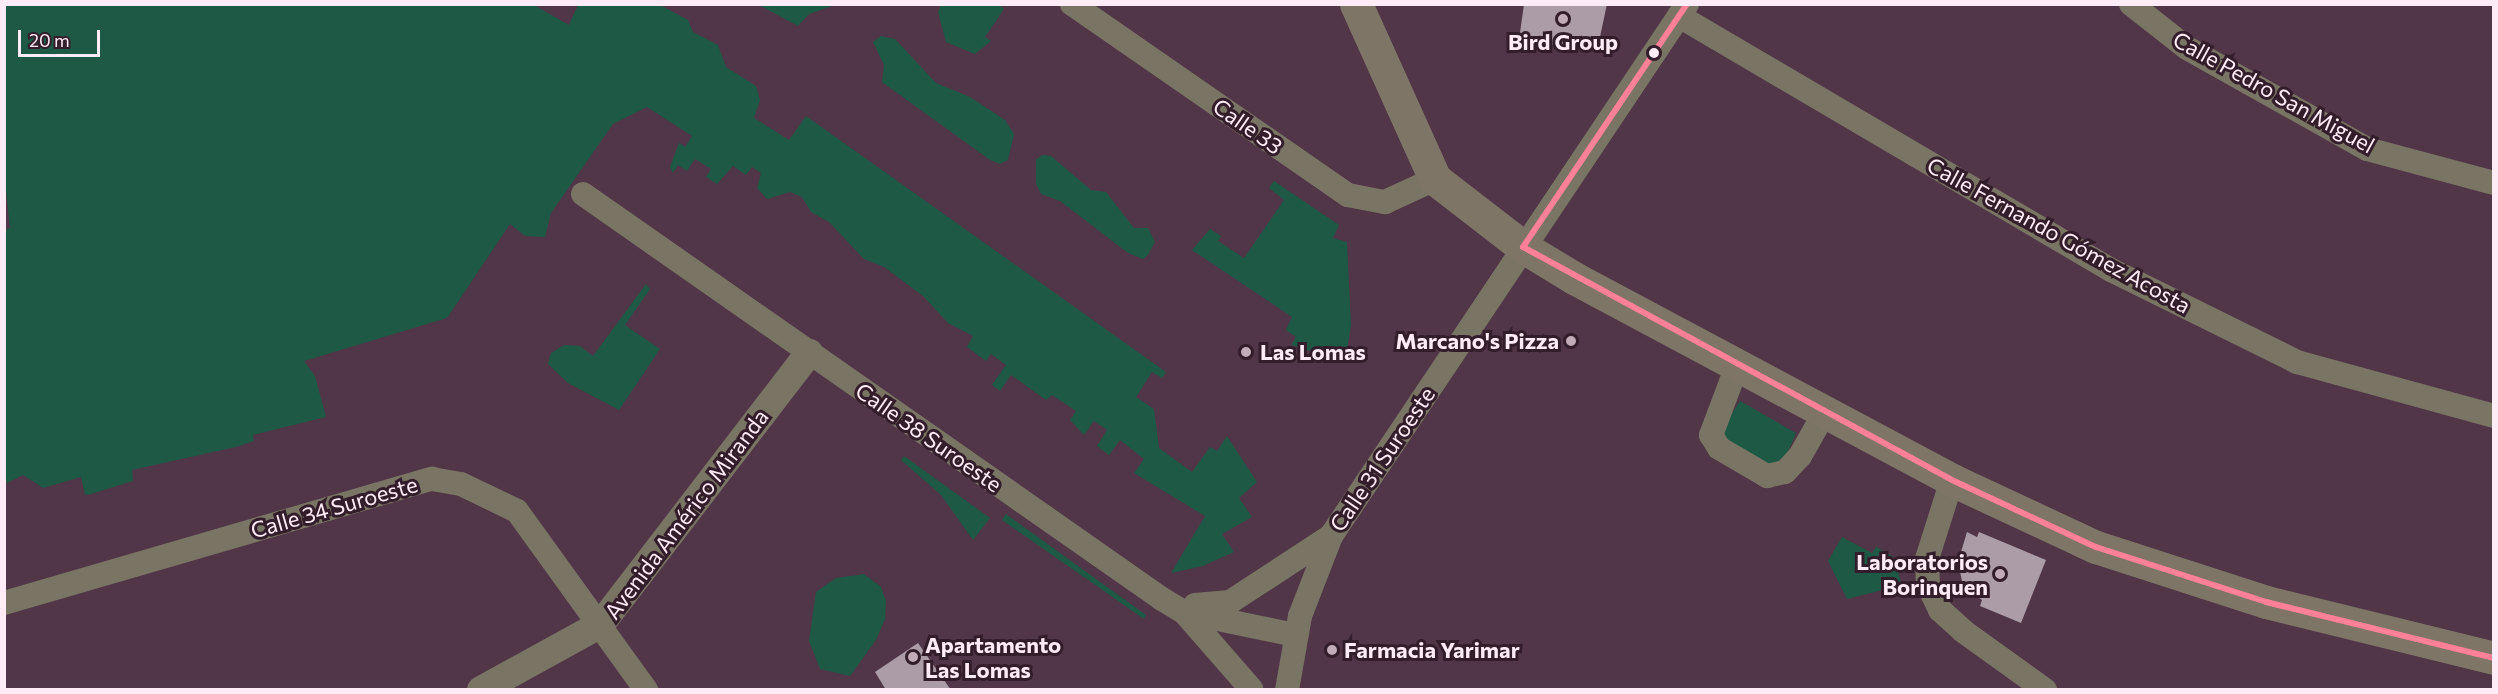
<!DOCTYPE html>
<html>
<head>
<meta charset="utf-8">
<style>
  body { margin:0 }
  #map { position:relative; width:2498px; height:694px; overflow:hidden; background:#503646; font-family:Commissioner,sans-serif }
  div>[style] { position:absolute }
  .green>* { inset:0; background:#1d5945 }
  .building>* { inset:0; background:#ab9ca7 }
  .minor>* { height:24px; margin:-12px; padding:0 12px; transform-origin:12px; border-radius:12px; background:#7a7465 }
  .tertiary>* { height:28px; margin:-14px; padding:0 14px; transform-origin:14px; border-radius:14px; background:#7a7465 }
  .secondary>* { height:33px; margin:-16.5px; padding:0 16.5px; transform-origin:16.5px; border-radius:16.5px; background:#7e7567 }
  .bus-1>* { height:6px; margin:-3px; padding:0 3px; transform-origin:3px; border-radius:3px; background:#ff8098 }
  .dots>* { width:16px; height:16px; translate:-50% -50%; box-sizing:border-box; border:3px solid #331d2a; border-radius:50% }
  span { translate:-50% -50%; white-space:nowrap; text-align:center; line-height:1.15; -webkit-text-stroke:6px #331d2a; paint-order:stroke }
  .poi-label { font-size:22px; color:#ffecf6; font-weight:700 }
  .right { translate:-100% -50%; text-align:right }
  .left { translate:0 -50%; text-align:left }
  .street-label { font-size:22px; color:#ffecf6 }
  .frame { position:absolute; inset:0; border:6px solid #ffecf6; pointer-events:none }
  .scale { position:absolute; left:18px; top:30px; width:82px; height:27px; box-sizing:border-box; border:3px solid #ffecf6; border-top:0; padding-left:8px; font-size:18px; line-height:21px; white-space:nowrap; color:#ffecf6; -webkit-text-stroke:4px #331d2a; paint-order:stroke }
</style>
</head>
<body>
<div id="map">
  <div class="green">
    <div style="clip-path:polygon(5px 4px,532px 4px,569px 25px,578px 5px,660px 5px,688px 20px,693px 32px,718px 45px,726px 67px,756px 86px,760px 100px,754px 118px,789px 140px,806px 116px,1166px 372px,1162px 378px,1152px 372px,1136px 397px,1154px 409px,1159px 448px,1192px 472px,1210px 447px,1217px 451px,1227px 436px,1257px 482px,1239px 498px,1252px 517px,1222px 534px,1234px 552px,1203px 566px,1171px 573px,1205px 516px,1134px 473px,1144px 459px,1120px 440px,1109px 455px,1097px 446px,1107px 430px,1094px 421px,1084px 435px,1070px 420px,1076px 411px,1052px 395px,1046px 400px,1011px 375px,1000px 391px,992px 385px,1006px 365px,991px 354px,986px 361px,967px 347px,973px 336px,948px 323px,923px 296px,884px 267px,864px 259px,829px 222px,811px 212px,802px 197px,790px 192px,767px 199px,757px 188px,761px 173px,752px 167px,746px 175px,733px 166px,717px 184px,706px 177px,711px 169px,695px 159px,687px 171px,678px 165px,673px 173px,670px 167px,679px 143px,685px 147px,692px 136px,647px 107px,613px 124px,551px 213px,545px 237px,525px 236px,510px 224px,447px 318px,304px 361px,315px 376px,326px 417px,253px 435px,254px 441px,236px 447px,132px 470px,133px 481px,91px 494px,85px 495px,81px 477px,43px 488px,23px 475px,5px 484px,4px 230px,10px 228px,4px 172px)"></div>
    <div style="clip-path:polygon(759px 5px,835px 5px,809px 14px,798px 26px)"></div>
    <div style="clip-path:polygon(941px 5px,999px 5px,1004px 9px,985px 37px,991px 41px,975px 54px,946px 42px,938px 12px)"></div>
    <div style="clip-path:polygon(881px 36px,895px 39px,936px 83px,970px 97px,1005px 120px,1014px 134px,1008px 160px,1000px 164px,990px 160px,882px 82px,884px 65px,873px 42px)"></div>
    <div style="clip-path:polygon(1043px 155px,1051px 156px,1091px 190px,1106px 192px,1134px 228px,1148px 228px,1155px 242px,1148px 255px,1143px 259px,1128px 253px,1060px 201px,1041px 194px,1036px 184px,1036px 159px)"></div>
    <div style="clip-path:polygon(1274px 181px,1339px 225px,1333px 238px,1347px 242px,1351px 325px,1345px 362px,1291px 345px,1296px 337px,1286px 330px,1292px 317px,1192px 250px,1210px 229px,1221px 236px,1218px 241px,1244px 258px,1284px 200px,1269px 188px)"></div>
    <div style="clip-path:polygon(646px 284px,650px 289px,625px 325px,660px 349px,619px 410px,568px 383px,548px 364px,551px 353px,564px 345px,580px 346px,593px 356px)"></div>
    <div style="clip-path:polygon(1740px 401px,1796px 433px,1785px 459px,1771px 466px,1724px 440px,1722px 428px)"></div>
    <div style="clip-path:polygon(904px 456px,990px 518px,973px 540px,941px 495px,901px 460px)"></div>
    <div style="clip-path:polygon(1006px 514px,1146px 615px,1144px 619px,1002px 520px)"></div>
    <div style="clip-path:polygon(1842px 537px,1872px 553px,1876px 547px,1894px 557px,1878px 555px,1876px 566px,1897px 569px,1902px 585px,1847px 599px,1828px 561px)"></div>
    <div style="clip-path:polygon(864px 574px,881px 587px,886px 601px,885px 619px,876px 640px,850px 676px,820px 669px,809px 641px,816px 592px,836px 578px)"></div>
  </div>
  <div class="building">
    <div style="clip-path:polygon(1524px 4px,1607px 4px,1597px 51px,1519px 40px)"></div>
    <div style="clip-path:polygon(1967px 532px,1977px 537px,1979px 532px,2046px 560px,2021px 623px,1980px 606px,1982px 600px,1963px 586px,1958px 562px)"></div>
    <div style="clip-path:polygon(918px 643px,951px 690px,886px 690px,875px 672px)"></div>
  </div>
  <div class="minor">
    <div style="left:1072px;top:4px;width:336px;rotate:34.7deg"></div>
    <div style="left:1348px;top:195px;width:38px;rotate:11deg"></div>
    <div style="left:1385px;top:202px;width:55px;rotate:-24.7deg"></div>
    <div style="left:2131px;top:4px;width:71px;rotate:38.2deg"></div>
    <div style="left:2187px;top:48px;width:206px;rotate:29.3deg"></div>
    <div style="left:2367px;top:149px;width:131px;rotate:15deg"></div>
    <div style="left:1679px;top:16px;width:501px;rotate:30.45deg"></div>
    <div style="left:2111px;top:270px;width:208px;rotate:26.3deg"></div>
    <div style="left:2297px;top:362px;width:204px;rotate:15.3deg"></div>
    <div style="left:583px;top:194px;width:707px;rotate:34.97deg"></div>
    <div style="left:1162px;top:599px;width:26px;rotate:31deg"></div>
    <div style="left:1184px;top:612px;width:113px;rotate:11.7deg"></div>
    <div style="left:1737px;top:366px;width:74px;rotate:110.6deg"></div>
    <div style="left:1711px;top:435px;width:15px;rotate:58deg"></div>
    <div style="left:1719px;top:448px;width:56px;rotate:30.3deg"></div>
    <div style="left:1767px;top:476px;width:18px;rotate:-13deg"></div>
    <div style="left:1785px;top:472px;width:22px;rotate:-47deg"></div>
    <div style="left:1800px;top:456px;width:51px;rotate:-60.4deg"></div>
    <div style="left:1952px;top:480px;width:83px;rotate:107.6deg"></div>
    <div style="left:1927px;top:559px;width:26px;rotate:88deg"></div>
    <div style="left:1928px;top:585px;width:28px;rotate:64deg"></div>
    <div style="left:1940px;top:610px;width:31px;rotate:42deg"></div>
    <div style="left:1963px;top:631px;width:101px;rotate:35.7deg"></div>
    <div style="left:4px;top:603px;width:446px;rotate:-16.2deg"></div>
    <div style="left:432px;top:479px;width:29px;rotate:10deg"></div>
    <div style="left:461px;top:484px;width:62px;rotate:25.7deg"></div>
    <div style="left:517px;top:511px;width:221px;rotate:54.2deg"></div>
    <div style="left:1195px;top:605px;width:35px;rotate:-5deg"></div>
    <div style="left:1230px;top:602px;width:121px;rotate:-33.2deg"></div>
    <div style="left:1184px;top:612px;width:103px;rotate:48.9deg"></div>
    <div style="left:1287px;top:690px;width:75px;rotate:-80deg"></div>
    <div style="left:1300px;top:616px;width:86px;rotate:-68.8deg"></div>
    <div style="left:1331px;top:536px;width:640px;rotate:-56.21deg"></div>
  </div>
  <div class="tertiary">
    <div style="left:481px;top:690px;width:137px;rotate:-28.8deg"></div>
    <div style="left:601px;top:624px;width:342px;rotate:-52.5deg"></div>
  </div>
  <div class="secondary">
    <div style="left:1356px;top:4px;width:192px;rotate:65.7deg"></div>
    <div style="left:1435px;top:179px;width:111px;rotate:37.7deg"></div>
    <div style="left:1523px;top:247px;width:60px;rotate:31.3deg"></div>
    <div style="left:1574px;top:278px;width:429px;rotate:28.1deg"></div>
    <div style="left:1952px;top:480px;width:159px;rotate:25deg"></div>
    <div style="left:2096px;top:547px;width:179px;rotate:17.9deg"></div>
    <div style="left:2266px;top:602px;width:235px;rotate:13.8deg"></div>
  </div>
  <div class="bus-1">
    <div style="left:1523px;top:247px;width:488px;rotate:28.5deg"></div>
    <div style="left:1952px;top:480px;width:159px;rotate:25deg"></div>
    <div style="left:2096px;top:547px;width:179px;rotate:17.9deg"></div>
    <div style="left:2266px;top:602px;width:235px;rotate:13.8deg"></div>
    <div style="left:1523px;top:247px;width:293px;rotate:-56deg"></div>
  </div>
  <div class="dots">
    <div style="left:1563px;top:19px;background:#c2acb8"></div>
    <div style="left:1654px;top:53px;background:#ffecf6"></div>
    <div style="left:1571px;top:341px;background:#c2acb8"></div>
    <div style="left:1246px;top:352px;background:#c2acb8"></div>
    <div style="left:2000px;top:574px;background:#c2acb8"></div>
    <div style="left:1332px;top:650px;background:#c2acb8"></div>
    <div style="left:913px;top:657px;background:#c2acb8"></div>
  </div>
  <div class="poi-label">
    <span style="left:1563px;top:42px">Bird Group</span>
    <span class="right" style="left:1559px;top:341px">Marcano's Pizza</span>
    <span class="left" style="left:1260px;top:352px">Las Lomas</span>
    <span class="right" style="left:1988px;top:574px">Laboratorios<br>Borinquen</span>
    <span class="left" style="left:925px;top:657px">Apartamento<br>Las Lomas</span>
    <span class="left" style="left:1344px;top:650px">Farmacia Yarimar</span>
  </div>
  <div class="street-label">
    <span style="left:2274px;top:92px;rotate:29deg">Calle Pedro San Miguel</span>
    <span style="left:1248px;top:126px;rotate:35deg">Calle 33</span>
    <span style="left:2059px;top:235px;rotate:29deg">Calle Fernando Gómez Acosta</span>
    <span style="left:929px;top:437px;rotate:35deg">Calle 38 Suroeste</span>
    <span style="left:1382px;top:459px;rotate:-56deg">Calle 31 Suroeste</span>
    <span style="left:334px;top:507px;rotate:-16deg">Calle 34 Suroeste</span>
    <span style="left:686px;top:514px;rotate:-53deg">Avenida Américo Miranda</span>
  </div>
  <div class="frame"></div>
  <div class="scale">20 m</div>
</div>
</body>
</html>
